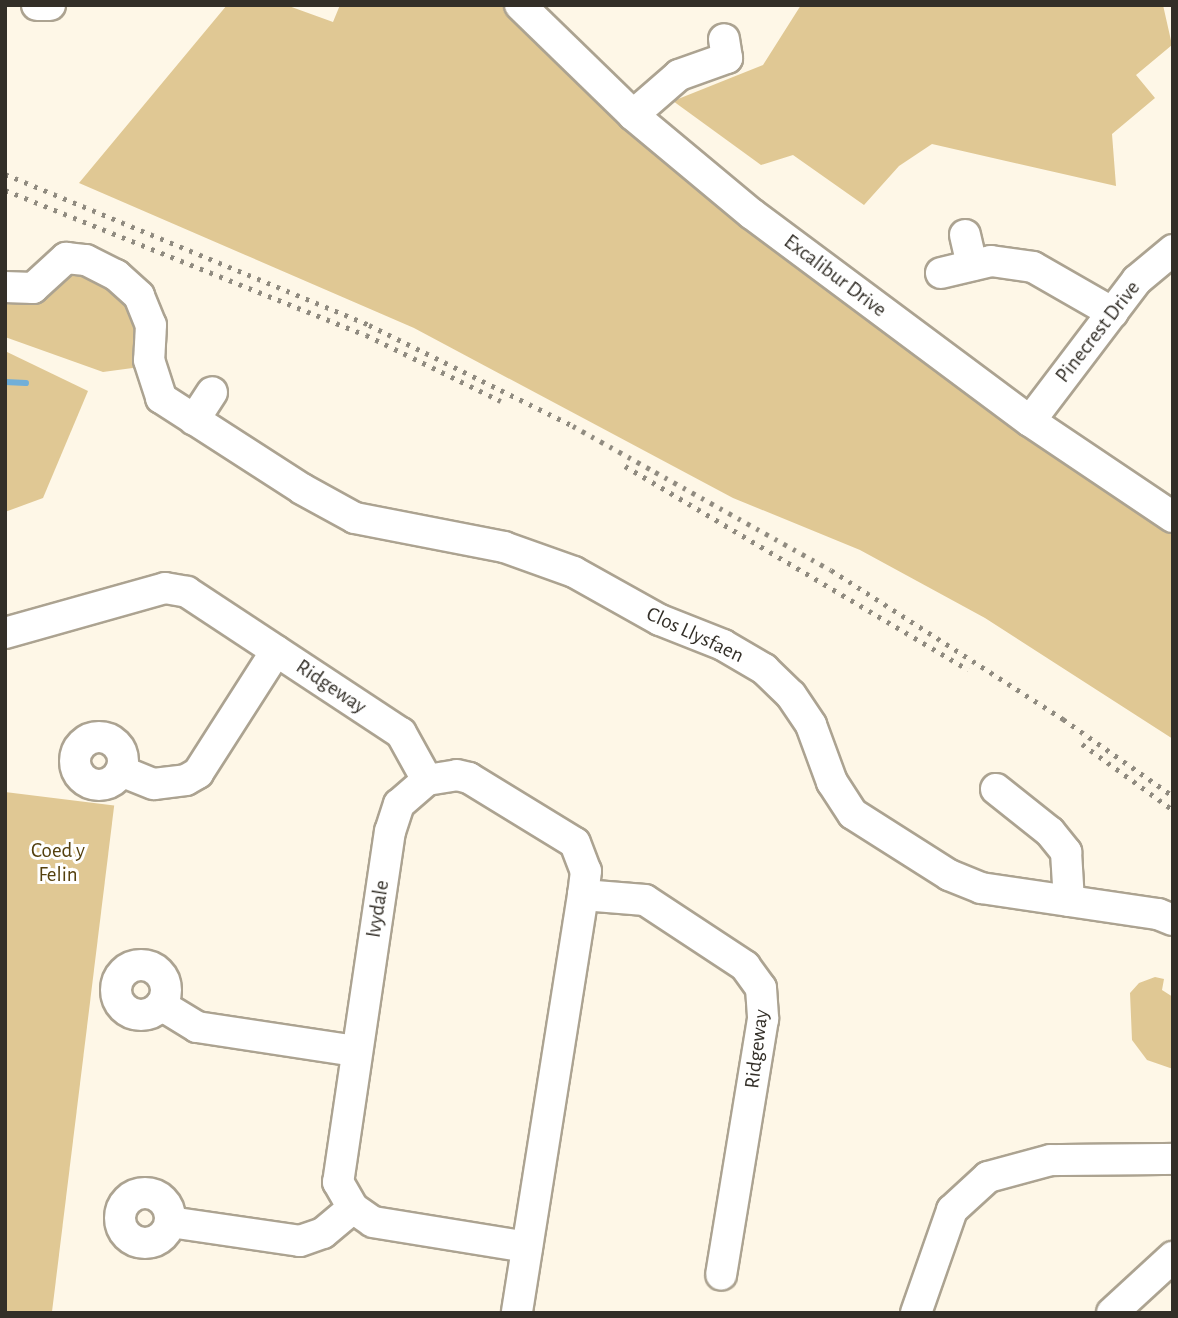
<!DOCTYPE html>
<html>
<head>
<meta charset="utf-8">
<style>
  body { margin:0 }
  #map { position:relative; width:1178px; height:1318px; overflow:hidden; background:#fef7e7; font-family:"Alegreya Sans",sans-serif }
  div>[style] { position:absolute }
  .green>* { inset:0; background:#e0c894; transform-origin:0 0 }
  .stream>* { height:6px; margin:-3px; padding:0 3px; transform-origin:3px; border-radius:3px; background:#71afd8 }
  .roads { filter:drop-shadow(2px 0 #aca391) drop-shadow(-2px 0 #aca391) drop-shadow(0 2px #aca391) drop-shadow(0 -2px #aca391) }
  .minor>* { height:30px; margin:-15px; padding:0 15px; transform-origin:15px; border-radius:15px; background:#fff }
  .minor>.ring { margin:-15px; padding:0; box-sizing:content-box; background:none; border:30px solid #fff; border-radius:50% }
  .rail>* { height:5px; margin-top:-2.5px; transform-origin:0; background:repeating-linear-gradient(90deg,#908b80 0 3.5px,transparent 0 10.5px) }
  span { translate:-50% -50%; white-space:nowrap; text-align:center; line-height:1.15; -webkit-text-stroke:6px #fff; paint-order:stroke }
  .street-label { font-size:21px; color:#332f28 }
  .park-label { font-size:21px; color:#54400e }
  .frame { position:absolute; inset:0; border:7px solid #332f28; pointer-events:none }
</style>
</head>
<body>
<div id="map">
  <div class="green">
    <div style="clip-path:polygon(227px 5px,286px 5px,333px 22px,340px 5px,507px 5px,663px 158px,742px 226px,1173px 533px,1173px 739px,985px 618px,860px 550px,733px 498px,414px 328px,79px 183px)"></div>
    <div style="clip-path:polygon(801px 5px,1163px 5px,1172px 45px,1136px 75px,1155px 98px,1112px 134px,1116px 186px,932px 144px,899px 166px,864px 205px,793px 155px,761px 165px,673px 101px,763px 65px)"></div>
    <div style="clip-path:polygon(66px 258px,116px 275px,140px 321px,140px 367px,103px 372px,5px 337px,5px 287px)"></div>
    <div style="clip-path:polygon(5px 351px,88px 391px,43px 498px,5px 512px)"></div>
    <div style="left:5px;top:792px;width:110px;height:515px;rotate:7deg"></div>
    <div style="clip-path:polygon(1155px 977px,1164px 979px,1162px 990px,1173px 997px,1173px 1069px,1147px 1060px,1132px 1040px,1130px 993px,1139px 983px)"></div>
  </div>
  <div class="stream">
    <div style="left:5px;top:382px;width:21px;rotate:3deg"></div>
  </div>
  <div class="roads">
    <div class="minor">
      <div style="left:37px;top:5px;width:13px"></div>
      <div style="left:520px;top:5px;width:158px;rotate:44.2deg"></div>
      <div style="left:633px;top:115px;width:155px;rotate:39.8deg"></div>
      <div style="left:752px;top:214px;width:347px;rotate:36.7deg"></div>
      <div style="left:1030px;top:421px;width:172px;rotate:33.9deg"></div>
      <div style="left:633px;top:115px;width:61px;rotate:-41deg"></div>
      <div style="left:679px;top:75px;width:51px;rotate:-19.5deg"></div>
      <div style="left:727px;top:58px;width:19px;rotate:-99deg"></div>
      <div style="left:965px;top:235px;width:31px;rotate:77deg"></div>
      <div style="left:941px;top:273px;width:51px;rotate:-13.5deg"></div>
      <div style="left:991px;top:261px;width:42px;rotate:8.1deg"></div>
      <div style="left:1033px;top:267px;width:92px;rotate:29.9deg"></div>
      <div style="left:5px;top:287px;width:28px;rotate:2deg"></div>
      <div style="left:33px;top:288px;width:45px;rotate:-42.3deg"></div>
      <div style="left:66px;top:258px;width:20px;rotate:6deg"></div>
      <div style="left:86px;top:260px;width:34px;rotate:27deg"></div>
      <div style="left:116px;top:275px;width:31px;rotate:42deg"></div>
      <div style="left:139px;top:296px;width:31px;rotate:68deg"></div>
      <div style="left:151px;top:325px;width:35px;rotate:93deg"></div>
      <div style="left:149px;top:360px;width:40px;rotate:72deg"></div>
      <div style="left:161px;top:398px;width:168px;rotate:32.8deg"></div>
      <div style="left:302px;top:489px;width:60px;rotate:28.7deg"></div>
      <div style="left:355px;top:518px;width:152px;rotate:11deg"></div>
      <div style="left:504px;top:547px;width:74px;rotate:19.7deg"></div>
      <div style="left:574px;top:572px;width:98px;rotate:29.2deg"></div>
      <div style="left:660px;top:620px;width:68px;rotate:21.6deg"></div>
      <div style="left:723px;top:645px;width:48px;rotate:30.3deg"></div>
      <div style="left:764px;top:669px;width:37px;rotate:44deg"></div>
      <div style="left:791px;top:695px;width:36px;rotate:56deg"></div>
      <div style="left:811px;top:725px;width:61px;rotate:69.8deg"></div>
      <div style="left:832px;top:782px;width:38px;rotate:57deg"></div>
      <div style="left:853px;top:814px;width:114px;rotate:32.4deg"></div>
      <div style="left:949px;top:875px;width:35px;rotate:22deg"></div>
      <div style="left:981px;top:888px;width:179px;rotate:8.4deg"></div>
      <div style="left:1158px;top:914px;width:16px;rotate:22deg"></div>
      <div style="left:194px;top:420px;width:33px;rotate:-57deg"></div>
      <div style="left:1030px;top:421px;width:177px;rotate:-52.8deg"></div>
      <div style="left:1137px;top:280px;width:47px;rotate:-39.8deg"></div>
      <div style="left:5px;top:633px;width:166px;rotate:-15.7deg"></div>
      <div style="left:165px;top:588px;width:22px;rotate:10deg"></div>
      <div style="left:187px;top:592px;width:256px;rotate:33.4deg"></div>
      <div style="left:401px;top:733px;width:54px;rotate:61deg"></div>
      <div style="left:427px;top:780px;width:30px;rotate:-9deg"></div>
      <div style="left:457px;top:775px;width:12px;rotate:14deg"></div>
      <div style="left:469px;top:778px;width:124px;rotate:31.5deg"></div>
      <div style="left:575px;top:843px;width:30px;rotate:69deg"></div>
      <div style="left:586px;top:871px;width:24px;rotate:97deg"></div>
      <div style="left:583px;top:895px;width:423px;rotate:99deg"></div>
      <div class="ring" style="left:75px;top:737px;width:18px;height:18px"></div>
      <div style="left:121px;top:771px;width:35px;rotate:22deg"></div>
      <div style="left:154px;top:784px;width:32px;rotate:-7deg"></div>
      <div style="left:186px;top:780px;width:14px;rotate:-30deg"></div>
      <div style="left:198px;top:773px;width:145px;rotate:-57.4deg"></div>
      <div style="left:427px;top:780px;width:37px;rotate:139deg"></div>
      <div style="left:399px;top:804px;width:28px;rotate:108deg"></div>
      <div style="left:390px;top:831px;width:355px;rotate:98.4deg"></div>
      <div style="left:338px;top:1182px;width:30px;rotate:60deg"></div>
      <div style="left:353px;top:1208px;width:24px;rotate:35deg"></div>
      <div style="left:373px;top:1222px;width:156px;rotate:9.2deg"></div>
      <div style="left:996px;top:789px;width:69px;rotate:38.5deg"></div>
      <div style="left:1050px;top:832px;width:26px;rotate:51deg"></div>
      <div style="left:1066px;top:852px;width:49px;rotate:86.5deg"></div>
      <div style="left:583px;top:895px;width:62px;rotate:4.6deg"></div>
      <div style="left:645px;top:900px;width:120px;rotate:33.4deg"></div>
      <div style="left:745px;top:966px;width:27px;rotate:54deg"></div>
      <div style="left:761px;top:988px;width:31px;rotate:86deg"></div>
      <div style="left:763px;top:1019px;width:259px;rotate:99.3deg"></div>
      <div class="ring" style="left:116px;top:965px;width:20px;height:20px"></div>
      <div style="left:161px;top:1005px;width:42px;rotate:31.4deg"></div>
      <div style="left:197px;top:1027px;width:161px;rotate:8.6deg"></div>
      <div class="ring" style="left:120px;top:1193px;width:20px;height:20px"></div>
      <div style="left:170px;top:1222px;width:131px;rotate:8.3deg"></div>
      <div style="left:300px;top:1241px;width:24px;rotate:-19deg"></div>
      <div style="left:323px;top:1233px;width:39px;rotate:-40deg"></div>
      <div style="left:916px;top:1313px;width:109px;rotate:-70.7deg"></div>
      <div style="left:952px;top:1210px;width:49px;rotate:-42.5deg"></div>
      <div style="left:988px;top:1177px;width:65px;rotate:-15.1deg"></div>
      <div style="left:1051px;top:1160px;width:122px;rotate:-0.5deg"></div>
      <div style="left:1112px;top:1313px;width:83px;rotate:-42.6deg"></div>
    </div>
  </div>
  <div class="rail">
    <div style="left:5px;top:174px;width:394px;rotate:22.5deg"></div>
    <div style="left:369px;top:325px;width:228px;rotate:26.3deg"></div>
    <div style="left:573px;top:426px;width:295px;rotate:29.2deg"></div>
    <div style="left:831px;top:570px;width:276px;rotate:32.7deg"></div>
    <div style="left:1063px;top:719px;width:134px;rotate:35deg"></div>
    <div style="left:5px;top:190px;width:389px;rotate:21.9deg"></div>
    <div style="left:366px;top:335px;width:150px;rotate:26.1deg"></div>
    <div style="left:625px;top:466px;width:399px;rotate:30.7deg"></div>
    <div style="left:1082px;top:744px;width:112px;rotate:36deg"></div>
  </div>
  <div class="street-label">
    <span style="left:835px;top:276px;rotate:37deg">Excalibur Drive</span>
    <span style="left:1098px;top:332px;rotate:-52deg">Pinecrest Drive</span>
    <span style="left:695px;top:635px;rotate:25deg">Clos Llysfaen</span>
    <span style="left:331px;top:687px;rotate:34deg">Ridgeway</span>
    <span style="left:378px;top:909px;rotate:-81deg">Ivydale</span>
    <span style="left:757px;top:1049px;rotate:-83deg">Ridgeway</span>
  </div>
  <div class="park-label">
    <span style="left:58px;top:863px">Coed y<br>Felin</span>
  </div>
  <div class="frame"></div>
</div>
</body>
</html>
